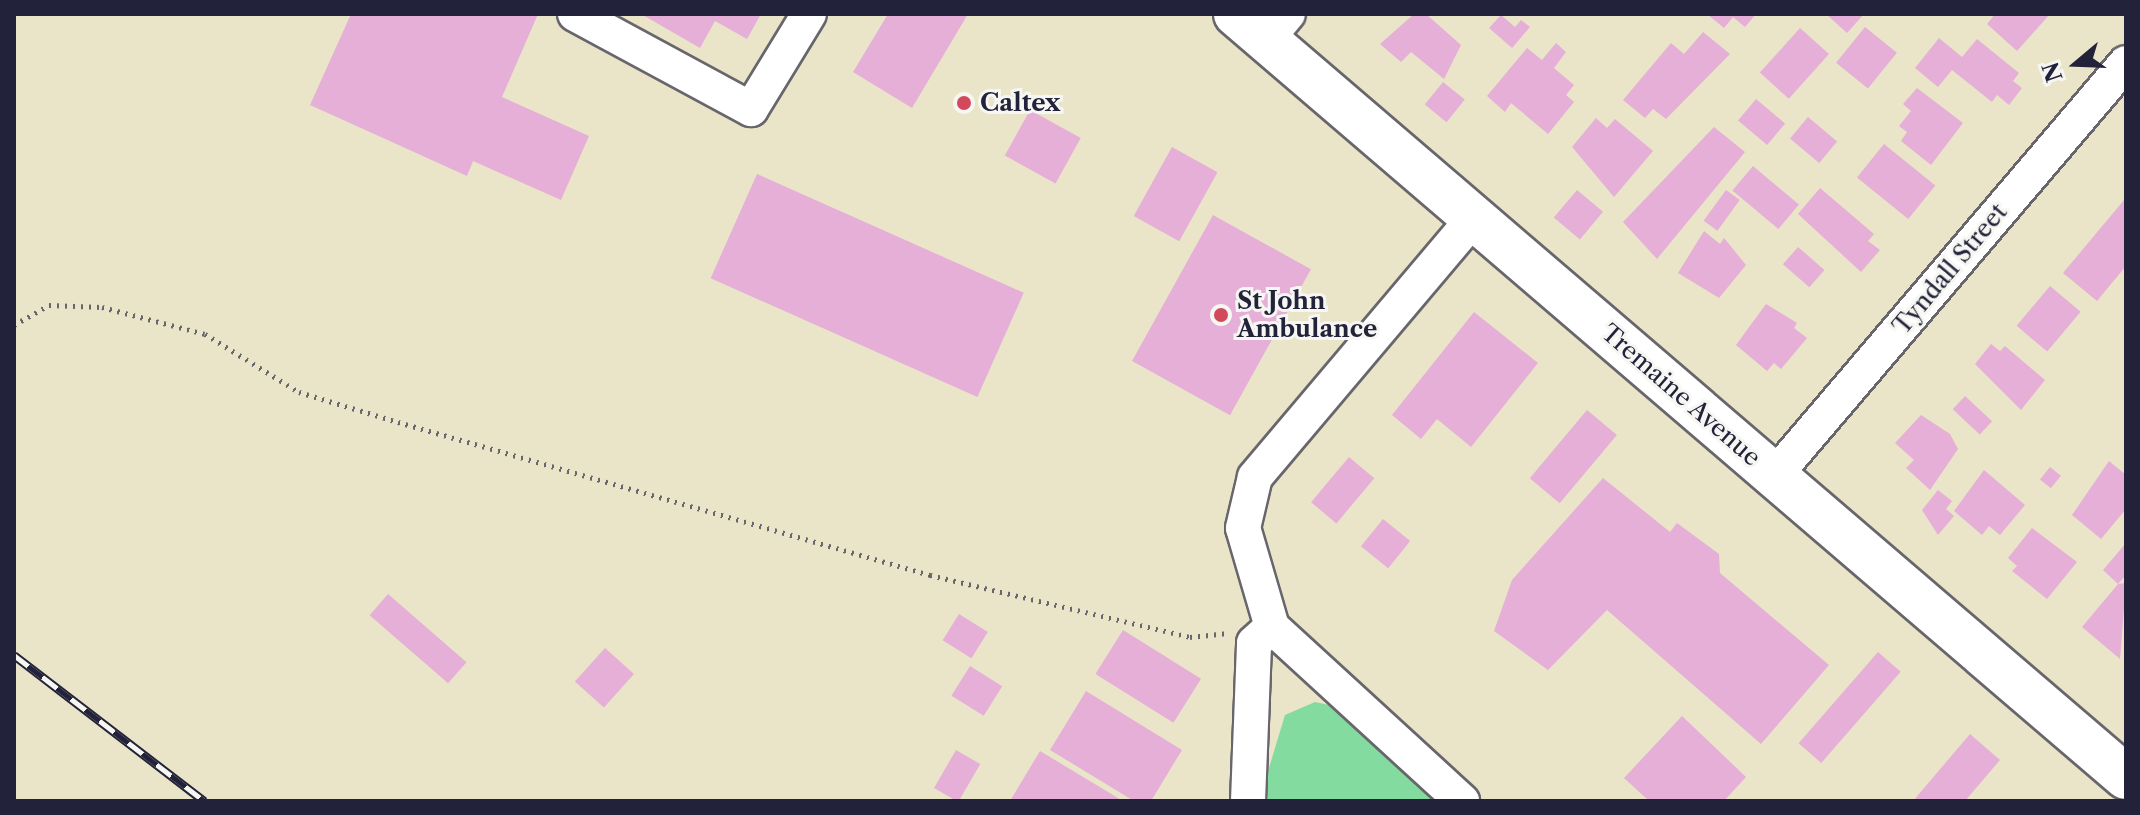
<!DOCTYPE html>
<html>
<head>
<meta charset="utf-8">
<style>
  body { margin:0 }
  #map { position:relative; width:2140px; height:815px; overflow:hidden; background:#eae5c8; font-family:"Libre Caslon Text",serif }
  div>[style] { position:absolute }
  .green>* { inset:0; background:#83db9f }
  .building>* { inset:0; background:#e5afd8; transform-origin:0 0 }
  .path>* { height:5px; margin-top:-2.5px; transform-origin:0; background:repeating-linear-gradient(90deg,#68666c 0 2px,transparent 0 8px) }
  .roads { filter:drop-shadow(2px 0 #68666c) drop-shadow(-2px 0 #68666c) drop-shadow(0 2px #68666c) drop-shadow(0 -2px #68666c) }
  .minor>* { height:34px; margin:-17px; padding:0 17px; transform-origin:17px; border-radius:17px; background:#fff }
  .major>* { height:44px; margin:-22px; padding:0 22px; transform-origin:22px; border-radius:22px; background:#fff }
  .rail>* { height:9px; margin-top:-4.5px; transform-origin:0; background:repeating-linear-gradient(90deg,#f6f6f2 0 18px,#22223b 0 36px); box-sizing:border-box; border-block:2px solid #22223b }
  .dots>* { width:22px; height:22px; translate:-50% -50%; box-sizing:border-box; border:4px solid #f6f6f2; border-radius:50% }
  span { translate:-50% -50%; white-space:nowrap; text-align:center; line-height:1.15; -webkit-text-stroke:6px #f6f6f2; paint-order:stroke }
  .poi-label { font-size:24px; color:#22223b; font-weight:700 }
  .left { translate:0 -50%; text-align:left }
  .street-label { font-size:24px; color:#22223b }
  .frame { position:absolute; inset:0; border:16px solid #22223b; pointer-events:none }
  .north { position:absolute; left:2036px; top:24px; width:80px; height:80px; -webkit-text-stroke:6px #f6f6f2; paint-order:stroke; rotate:251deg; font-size:22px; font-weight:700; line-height:32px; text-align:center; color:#22223b }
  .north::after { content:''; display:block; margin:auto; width:28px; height:36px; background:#22223b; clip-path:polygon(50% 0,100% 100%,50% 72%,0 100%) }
</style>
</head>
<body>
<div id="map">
  <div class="green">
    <div style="clip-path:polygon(1315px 702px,1338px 707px,1438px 801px,1259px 801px,1285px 715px)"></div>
  </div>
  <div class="building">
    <div style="clip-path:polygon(351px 14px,538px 14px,502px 97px,589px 136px,561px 200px,473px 161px,467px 176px,310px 105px)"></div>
    <div style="clip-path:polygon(641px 14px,761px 14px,747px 39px,715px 21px,700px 48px)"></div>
    <div style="clip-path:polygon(888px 14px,968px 14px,912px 108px,853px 72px)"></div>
    <div style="clip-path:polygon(1414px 14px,1426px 14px,1461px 45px,1444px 79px,1411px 52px,1401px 62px,1380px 44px)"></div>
    <div style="clip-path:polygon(1707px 14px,1756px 14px,1745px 27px,1733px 17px,1724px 28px)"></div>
    <div style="clip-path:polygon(1826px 14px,1864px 14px,1847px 33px)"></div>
    <div style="clip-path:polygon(1995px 14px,2050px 14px,2017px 51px,1987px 24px)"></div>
    <div style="clip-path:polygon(1501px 15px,1515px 27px,1521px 20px,1530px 27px,1512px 48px,1489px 28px)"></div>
    <div style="left:1865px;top:27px;width:41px;height:46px;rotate:39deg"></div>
    <div style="left:1800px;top:28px;width:39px;height:60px;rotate:42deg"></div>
    <div style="clip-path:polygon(1703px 32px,1730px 54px,1666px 119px,1653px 109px,1645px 118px,1623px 100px,1671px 43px,1684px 54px)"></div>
    <div style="clip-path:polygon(1939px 38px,1962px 57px,1977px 39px,2019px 73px,2013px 81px,2022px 88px,2009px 105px,1997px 95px,1992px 102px,1952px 70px,1938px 87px,1915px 68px)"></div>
    <div style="clip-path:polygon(1556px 43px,1566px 52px,1554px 68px,1574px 85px,1566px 95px,1574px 102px,1548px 134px,1511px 103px,1505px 112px,1487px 96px,1527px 48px,1542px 60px)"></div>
    <div style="left:1443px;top:82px;width:28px;height:29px;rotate:39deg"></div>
    <div style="clip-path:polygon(1917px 88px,1963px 123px,1931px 165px,1901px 141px,1907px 132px,1899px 126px,1911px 111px,1903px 104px)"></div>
    <div style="left:1756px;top:99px;width:38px;height:28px;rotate:40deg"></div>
    <div style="left:1030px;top:110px;width:58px;height:52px;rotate:29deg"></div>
    <div style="left:1808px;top:117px;width:38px;height:28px;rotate:40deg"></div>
    <div style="clip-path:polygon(1596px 118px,1607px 128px,1615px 119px,1653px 151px,1614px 197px,1572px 147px)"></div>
    <div style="clip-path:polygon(1714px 127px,1745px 152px,1657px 259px,1623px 222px)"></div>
    <div style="left:1884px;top:144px;width:66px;height:43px;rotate:39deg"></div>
    <div style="left:1172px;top:147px;width:52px;height:79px;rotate:29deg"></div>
    <div style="left:1753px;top:166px;width:60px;height:32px;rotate:40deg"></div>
    <div style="left:757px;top:174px;width:292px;height:114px;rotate:24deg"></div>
    <div style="clip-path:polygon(1820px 188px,1874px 234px,1868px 241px,1880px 250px,1861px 272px,1798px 214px)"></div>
    <div style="left:1577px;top:190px;width:34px;height:36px;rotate:40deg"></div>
    <div style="left:1726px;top:190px;width:17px;height:38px;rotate:36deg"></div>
    <div style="clip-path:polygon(2124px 200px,2126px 266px,2097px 301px,2063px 273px)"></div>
    <div style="left:1213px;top:215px;width:112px;height:167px;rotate:29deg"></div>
    <div style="clip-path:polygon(1704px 231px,1720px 244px,1724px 238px,1746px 265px,1719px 298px,1678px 273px)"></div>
    <div style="left:1798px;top:247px;width:35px;height:23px;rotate:41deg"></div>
    <div style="left:2050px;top:286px;width:40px;height:52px;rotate:40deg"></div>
    <div style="clip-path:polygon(1766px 304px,1797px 323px,1794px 328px,1807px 338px,1781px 369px,1774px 363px,1767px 371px,1736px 345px)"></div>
    <div style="clip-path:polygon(1474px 312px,1538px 363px,1471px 447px,1437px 419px,1421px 439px,1392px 415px)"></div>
    <div style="clip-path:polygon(1991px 344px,2000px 351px,2005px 346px,2045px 380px,2021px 410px,1975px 364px)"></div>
    <div style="left:1965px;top:396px;width:37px;height:18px;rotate:43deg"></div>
    <div style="left:1587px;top:410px;width:39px;height:89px;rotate:40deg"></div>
    <div style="clip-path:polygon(1921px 415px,1950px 434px,1958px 449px,1930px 490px,1906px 468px,1914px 460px,1895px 443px)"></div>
    <div style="left:1349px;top:457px;width:33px;height:59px;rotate:40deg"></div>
    <div style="clip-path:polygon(2109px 461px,2126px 475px,2126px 509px,2101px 539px,2072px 515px)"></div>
    <div style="left:2050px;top:467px;width:14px;height:16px;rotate:39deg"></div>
    <div style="clip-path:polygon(1984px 470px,2025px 505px,2000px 535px,1989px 526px,1982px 535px,1954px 511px)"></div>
    <div style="clip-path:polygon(1603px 478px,1670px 532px,1677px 523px,1719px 554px,1720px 573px,1829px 665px,1761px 744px,1607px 610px,1548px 670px,1494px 631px,1512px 580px)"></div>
    <div style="clip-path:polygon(1938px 490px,1952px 501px,1946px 509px,1954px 516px,1938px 535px,1922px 510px)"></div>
    <div style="left:1383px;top:519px;width:35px;height:35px;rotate:39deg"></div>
    <div style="clip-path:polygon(2032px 528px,2077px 562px,2047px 599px,2012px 571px,2017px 566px,2008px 558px)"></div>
    <div style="clip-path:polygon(2126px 543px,2126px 575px,2118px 584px,2126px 583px,2120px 659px,2082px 627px,2118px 584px,2103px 570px)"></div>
    <div style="left:388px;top:594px;width:104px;height:28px;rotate:41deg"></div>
    <div style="left:959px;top:614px;width:34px;height:31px;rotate:32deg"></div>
    <div style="left:1123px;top:630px;width:92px;height:52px;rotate:32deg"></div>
    <div style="left:605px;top:648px;width:39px;height:45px;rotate:42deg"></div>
    <div style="left:1878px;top:652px;width:30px;height:121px;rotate:41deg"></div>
    <div style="left:970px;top:666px;width:38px;height:35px;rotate:32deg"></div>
    <div style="clip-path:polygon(1086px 691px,1182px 750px,1151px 801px,1134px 801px,1050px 750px)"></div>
    <div style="clip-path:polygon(1682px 716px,1746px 777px,1724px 801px,1649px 801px,1624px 778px)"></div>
    <div style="clip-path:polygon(1970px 734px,2000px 760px,1965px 801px,1913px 801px)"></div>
    <div style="left:956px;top:750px;width:28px;height:44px;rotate:30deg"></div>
    <div style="clip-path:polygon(1040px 751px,1123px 801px,1010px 801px)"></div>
  </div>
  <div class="path">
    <div style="left:14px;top:325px;width:40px;rotate:-29.7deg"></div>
    <div style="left:49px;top:305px;width:53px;rotate:2.2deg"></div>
    <div style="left:102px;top:307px;width:106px;rotate:14.7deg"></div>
    <div style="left:205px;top:334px;width:110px;rotate:31.7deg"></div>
    <div style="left:299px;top:392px;width:103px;rotate:16.9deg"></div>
    <div style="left:398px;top:422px;width:554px;rotate:16.04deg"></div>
    <div style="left:930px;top:575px;width:267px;rotate:13.4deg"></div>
    <div style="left:1190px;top:637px;width:36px;rotate:-6deg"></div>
  </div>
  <div class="roads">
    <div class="minor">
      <div style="left:575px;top:14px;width:200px;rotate:28.4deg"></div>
      <div style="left:751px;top:109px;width:111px;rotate:-58.6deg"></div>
      <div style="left:1266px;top:40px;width:34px;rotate:-50deg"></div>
      <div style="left:1775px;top:475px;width:541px;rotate:-49.57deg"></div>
      <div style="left:1272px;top:627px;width:103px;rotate:-106.3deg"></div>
      <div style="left:1243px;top:528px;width:52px;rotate:-76.8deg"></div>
      <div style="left:1255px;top:477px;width:339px;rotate:-49.8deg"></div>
      <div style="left:1248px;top:801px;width:158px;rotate:-87.8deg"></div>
      <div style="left:1254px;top:643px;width:24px;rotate:-42deg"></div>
      <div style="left:1272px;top:627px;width:258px;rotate:42.5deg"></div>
    </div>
    <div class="major">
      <div style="left:1236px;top:14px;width:1172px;rotate:40.61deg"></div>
    </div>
  </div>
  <div class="rail">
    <div style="left:14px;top:655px;width:240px;rotate:37.5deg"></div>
  </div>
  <div class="dots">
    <div style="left:964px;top:103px;background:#d1495b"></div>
    <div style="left:1221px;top:315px;background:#d1495b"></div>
  </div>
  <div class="poi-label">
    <span class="left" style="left:980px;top:103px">Caltex</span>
    <span class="left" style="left:1237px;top:315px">St John<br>Ambulance</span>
  </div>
  <div class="street-label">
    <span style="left:1950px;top:269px;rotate:-50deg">Tyndall Street</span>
    <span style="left:1681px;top:395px;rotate:41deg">Tremaine Avenue</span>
  </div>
  <div class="frame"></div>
  <div class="north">N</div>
</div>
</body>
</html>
